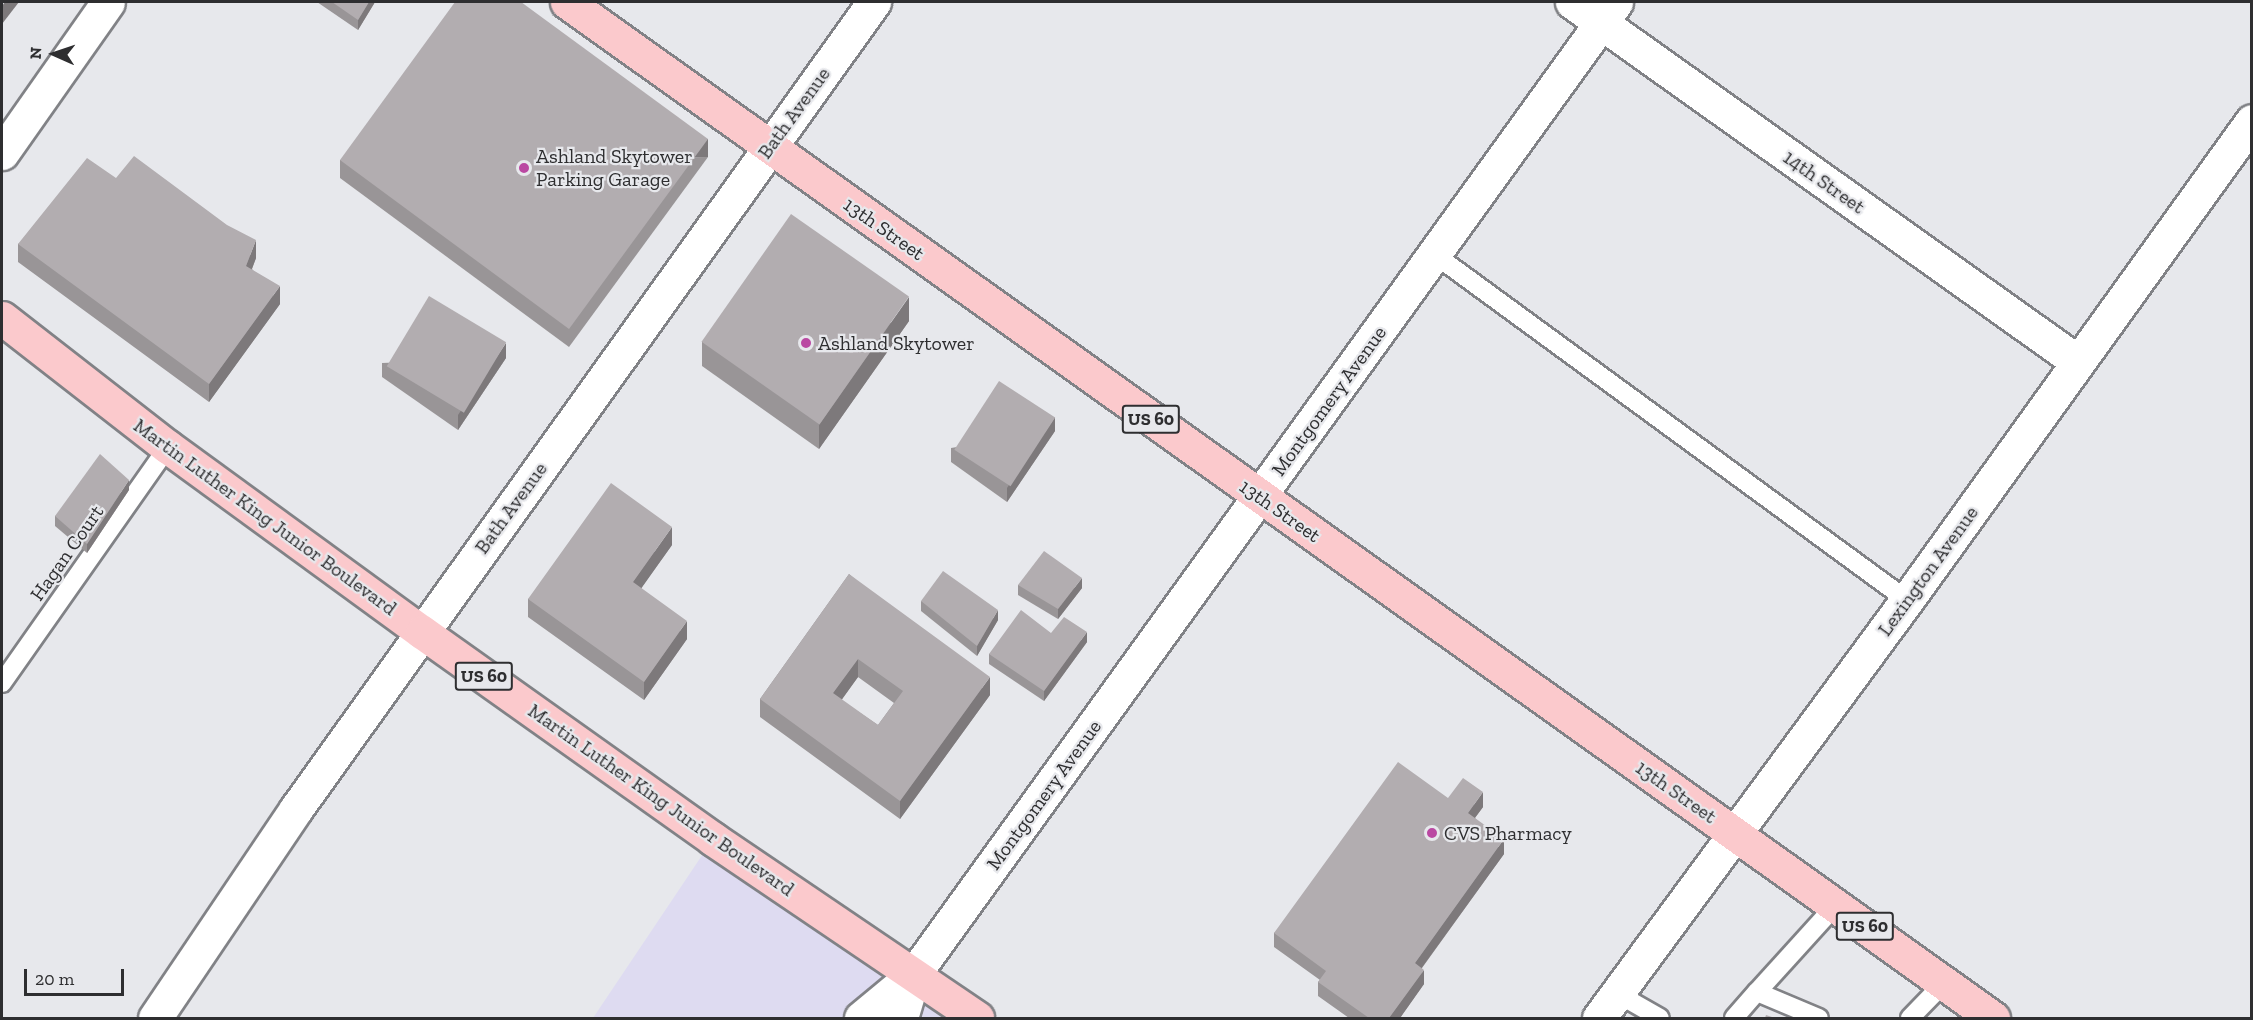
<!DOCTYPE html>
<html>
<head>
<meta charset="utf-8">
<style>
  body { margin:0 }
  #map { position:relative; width:2253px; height:1020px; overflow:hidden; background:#e7e8ec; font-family:"Zilla Slab",serif }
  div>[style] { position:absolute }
  .commercial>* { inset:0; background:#dedbf1 }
  .roads { filter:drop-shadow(2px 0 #818286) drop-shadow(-2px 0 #818286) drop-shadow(0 2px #818286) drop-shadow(0 -2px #818286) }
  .service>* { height:18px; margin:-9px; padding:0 9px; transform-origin:9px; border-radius:9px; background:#fff }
  .minor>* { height:33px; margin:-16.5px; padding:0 16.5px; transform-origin:16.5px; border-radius:16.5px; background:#fff }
  .tertiary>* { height:33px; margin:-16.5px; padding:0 16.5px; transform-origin:16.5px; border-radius:16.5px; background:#fff }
  .secondary>* { height:33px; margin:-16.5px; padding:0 16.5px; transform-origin:16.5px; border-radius:16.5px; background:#fff }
  .primary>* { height:33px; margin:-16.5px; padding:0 16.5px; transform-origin:16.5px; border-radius:16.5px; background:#fbc9cc }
  .wall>* { inset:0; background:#999597 }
  .shaded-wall>* { inset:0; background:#7d797b; transform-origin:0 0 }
  .building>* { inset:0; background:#b2adb0; transform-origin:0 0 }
  .dots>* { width:16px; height:16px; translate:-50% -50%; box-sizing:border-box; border:3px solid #e7e8ec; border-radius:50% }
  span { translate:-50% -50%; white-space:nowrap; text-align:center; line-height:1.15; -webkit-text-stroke:4.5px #e7e8ec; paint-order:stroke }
  .shield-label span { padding:2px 4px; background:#e7e8ec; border:2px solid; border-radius:4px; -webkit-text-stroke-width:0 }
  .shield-label { font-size:18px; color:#2e2e30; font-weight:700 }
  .street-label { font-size:20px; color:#2e2e30 }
  .poi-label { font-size:20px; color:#2e2e30 }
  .left { translate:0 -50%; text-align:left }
  .frame { position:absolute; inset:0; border:3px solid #2e2e30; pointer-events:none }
  .north { position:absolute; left:24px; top:24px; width:60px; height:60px; -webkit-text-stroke:4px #e7e8ec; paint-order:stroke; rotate:273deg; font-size:16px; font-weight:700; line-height:24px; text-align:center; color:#2e2e30 }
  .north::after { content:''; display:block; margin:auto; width:21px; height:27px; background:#2e2e30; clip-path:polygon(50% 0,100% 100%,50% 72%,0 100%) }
  .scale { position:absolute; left:24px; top:969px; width:100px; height:27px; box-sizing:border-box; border:3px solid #2e2e30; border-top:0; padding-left:8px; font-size:18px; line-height:21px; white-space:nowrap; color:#2e2e30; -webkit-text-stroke:4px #e7e8ec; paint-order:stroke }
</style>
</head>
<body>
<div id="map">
  <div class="commercial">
    <div style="clip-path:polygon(713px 839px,972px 1018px,593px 1018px)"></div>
  </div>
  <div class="roads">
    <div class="service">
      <div style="left:1434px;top:254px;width:586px;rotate:36.19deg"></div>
      <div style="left:2px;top:683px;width:289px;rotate:-54.9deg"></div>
      <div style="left:1757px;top:992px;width:118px;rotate:-47.8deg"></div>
      <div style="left:1618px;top:994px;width:48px;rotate:29.7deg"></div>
      <div style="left:1734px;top:1018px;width:35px;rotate:-49deg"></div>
      <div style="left:1757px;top:992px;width:67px;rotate:22.8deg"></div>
      <div style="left:1910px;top:1018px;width:49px;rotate:-45.8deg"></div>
    </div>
    <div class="minor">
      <div style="left:1572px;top:2px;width:621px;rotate:35.43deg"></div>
      <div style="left:155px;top:1018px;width:252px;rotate:-56deg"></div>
      <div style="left:296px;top:809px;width:993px;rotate:-54.39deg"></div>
      <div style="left:861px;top:1018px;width:69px;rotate:-39.7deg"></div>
      <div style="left:914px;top:974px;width:1199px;rotate:-54.16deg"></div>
      <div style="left:901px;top:1018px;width:46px;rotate:-73.5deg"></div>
    </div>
    <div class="tertiary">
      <div style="left:1599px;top:1018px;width:519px;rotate:-53.62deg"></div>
      <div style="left:1907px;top:600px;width:590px;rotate:-54.24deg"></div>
    </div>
    <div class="secondary">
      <div style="left:2px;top:153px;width:184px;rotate:-54.9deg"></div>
    </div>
    <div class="primary">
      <div style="left:567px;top:2px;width:1751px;rotate:35.47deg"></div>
      <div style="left:2px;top:318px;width:210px;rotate:37.9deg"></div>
      <div style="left:168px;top:447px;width:314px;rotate:36.1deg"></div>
      <div style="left:422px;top:632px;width:357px;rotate:35.4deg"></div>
      <div style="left:713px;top:839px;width:319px;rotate:34.1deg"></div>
    </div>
  </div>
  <div class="wall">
    <div style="clip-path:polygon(317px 2px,375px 2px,358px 30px)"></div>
    <div style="clip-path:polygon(708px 157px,569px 347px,340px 178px,340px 160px)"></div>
    <div style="clip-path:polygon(116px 178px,256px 258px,252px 269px,280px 304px,209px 402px,18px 262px,18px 244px)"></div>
    <div style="clip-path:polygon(909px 321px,819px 449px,702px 366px,702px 342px)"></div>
    <div style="clip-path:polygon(506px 358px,458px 430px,382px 377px,382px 363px)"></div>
    <div style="clip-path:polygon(1055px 431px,1007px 502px,951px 462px,951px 448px)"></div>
    <div style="clip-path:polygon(129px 490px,87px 553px,55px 526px,55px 516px)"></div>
    <div style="clip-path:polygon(672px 545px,641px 588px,687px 639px,644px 700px,528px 617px,528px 599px)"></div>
    <div style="clip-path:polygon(evenodd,849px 574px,990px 695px,900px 819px,760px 717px,760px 699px,849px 574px,858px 677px,894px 703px,878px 725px,841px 700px,858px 677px)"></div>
    <div style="clip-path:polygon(1018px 585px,1082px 588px,1058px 619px,1018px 595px)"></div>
    <div style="clip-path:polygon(921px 601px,998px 620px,977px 656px,921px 611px)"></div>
    <div style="clip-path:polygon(1051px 633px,1087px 642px,1044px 701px,989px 664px,989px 654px)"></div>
    <div style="clip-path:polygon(1448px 798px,1483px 807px,1475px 818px,1504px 854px,1422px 968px,1424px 984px,1400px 1018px,1349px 1018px,1318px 996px,1318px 982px,1320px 980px,1274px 947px,1274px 933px)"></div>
  </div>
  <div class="shaded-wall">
    <div style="clip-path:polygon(5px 2px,19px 2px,2px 24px,2px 6px)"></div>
    <div style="clip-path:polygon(369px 2px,375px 2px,358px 30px,358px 20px)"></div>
    <div style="left:708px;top:139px;width:18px;height:235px;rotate:90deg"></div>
    <div style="clip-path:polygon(256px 240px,256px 258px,246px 284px,246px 266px)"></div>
    <div style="clip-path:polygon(280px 286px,280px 304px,209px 402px,209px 384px)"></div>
    <div style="clip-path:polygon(909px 297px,909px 321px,819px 449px,819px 425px)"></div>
    <div style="clip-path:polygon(506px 343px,506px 358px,458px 430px,458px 415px)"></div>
    <div style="clip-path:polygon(1055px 417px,1055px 431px,1007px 502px,1007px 488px)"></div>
    <div style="clip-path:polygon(129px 480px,129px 490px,87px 553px,87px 544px)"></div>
    <div style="clip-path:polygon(672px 527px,672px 545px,633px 600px,633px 582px)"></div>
    <div style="clip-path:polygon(1082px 578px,1082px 588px,1058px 619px,1058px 609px)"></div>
    <div style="clip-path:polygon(998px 610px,998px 620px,977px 656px,977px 646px)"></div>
    <div style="clip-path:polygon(687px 621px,687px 639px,644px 700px,644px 682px)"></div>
    <div style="clip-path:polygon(1087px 632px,1087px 642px,1044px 701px,1044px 691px)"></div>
    <div style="clip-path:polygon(858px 659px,858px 677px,833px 712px,833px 693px)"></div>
    <div style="clip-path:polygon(990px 677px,990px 695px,900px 819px,900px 801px)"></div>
    <div style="clip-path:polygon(1483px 792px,1483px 807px,1468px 827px,1468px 813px)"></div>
    <div style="clip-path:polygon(1504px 839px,1504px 854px,1415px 977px,1415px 963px)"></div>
    <div style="clip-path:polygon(1424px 970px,1424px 984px,1400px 1018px,1389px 1018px)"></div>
  </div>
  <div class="building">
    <div style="clip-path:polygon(332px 2px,369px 2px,358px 20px)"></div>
    <div style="clip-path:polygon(455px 2px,521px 2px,708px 139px,569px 329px,340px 160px)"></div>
    <div style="clip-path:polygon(134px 156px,227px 225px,256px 240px,246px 266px,280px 286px,209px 384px,18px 244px,87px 158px,116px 178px)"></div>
    <div style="left:791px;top:214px;width:144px;height:156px;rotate:35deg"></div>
    <div style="left:429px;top:296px;width:90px;height:82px;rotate:31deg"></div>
    <div style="left:999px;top:381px;width:67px;height:82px;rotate:33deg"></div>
    <div style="clip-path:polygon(100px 454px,129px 480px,87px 544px,55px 516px)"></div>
    <div style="clip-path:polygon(611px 483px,672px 527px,633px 582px,687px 621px,644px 682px,528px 599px)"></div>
    <div style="clip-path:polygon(1044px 551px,1082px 578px,1058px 609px,1018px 585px)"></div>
    <div style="clip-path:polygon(943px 571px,998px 610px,977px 646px,921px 601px)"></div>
    <div style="clip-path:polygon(evenodd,849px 574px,990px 677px,900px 801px,760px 699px,849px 574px,858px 659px,903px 691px,878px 725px,833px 693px,858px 659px)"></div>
    <div style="clip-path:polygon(1021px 610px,1051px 633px,1064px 617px,1087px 632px,1044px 691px,989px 654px)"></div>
    <div style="clip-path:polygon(1398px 762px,1448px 798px,1463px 778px,1483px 792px,1468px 813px,1504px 839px,1415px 963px,1424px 970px,1389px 1018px,1369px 1018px,1318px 982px,1326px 971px,1274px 933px)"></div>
    <div style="clip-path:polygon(1766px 1015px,1775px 1018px,1765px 1018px)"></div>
  </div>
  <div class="dots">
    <div style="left:524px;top:168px;background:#ba48a2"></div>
    <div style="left:806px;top:343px;background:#ba48a2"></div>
    <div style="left:1432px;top:833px;background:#ba48a2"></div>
  </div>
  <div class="shield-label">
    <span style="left:1151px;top:419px">US 60</span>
    <span style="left:484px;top:676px">US 60</span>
    <span style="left:1865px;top:926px">US 60</span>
  </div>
  <div class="street-label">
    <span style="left:794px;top:113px;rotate:-54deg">Bath Avenue</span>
    <span style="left:1824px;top:182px;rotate:35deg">14th Street</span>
    <span style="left:884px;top:229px;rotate:35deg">13th Street</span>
    <span style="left:1329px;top:401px;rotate:-54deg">Montgomery Avenue</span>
    <span style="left:511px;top:508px;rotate:-54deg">Bath Avenue</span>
    <span style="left:1280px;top:511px;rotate:35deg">13th Street</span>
    <span style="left:265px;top:517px;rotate:36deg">Martin Luther King Junior Boulevard</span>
    <span style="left:67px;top:553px;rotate:-55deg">Hagan Court</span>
    <span style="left:1928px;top:571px;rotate:-54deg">Lexington Avenue</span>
    <span style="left:1676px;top:792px;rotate:35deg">13th Street</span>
    <span style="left:1044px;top:795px;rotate:-54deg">Montgomery Avenue</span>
    <span style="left:661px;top:800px;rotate:35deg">Martin Luther King Junior Boulevard</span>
  </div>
  <div class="poi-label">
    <span class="left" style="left:536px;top:168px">Ashland Skytower<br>Parking Garage</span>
    <span class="left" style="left:818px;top:343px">Ashland Skytower</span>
    <span class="left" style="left:1444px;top:833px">CVS Pharmacy</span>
  </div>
  <div class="frame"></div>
  <div class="north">N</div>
  <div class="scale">20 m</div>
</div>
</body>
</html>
